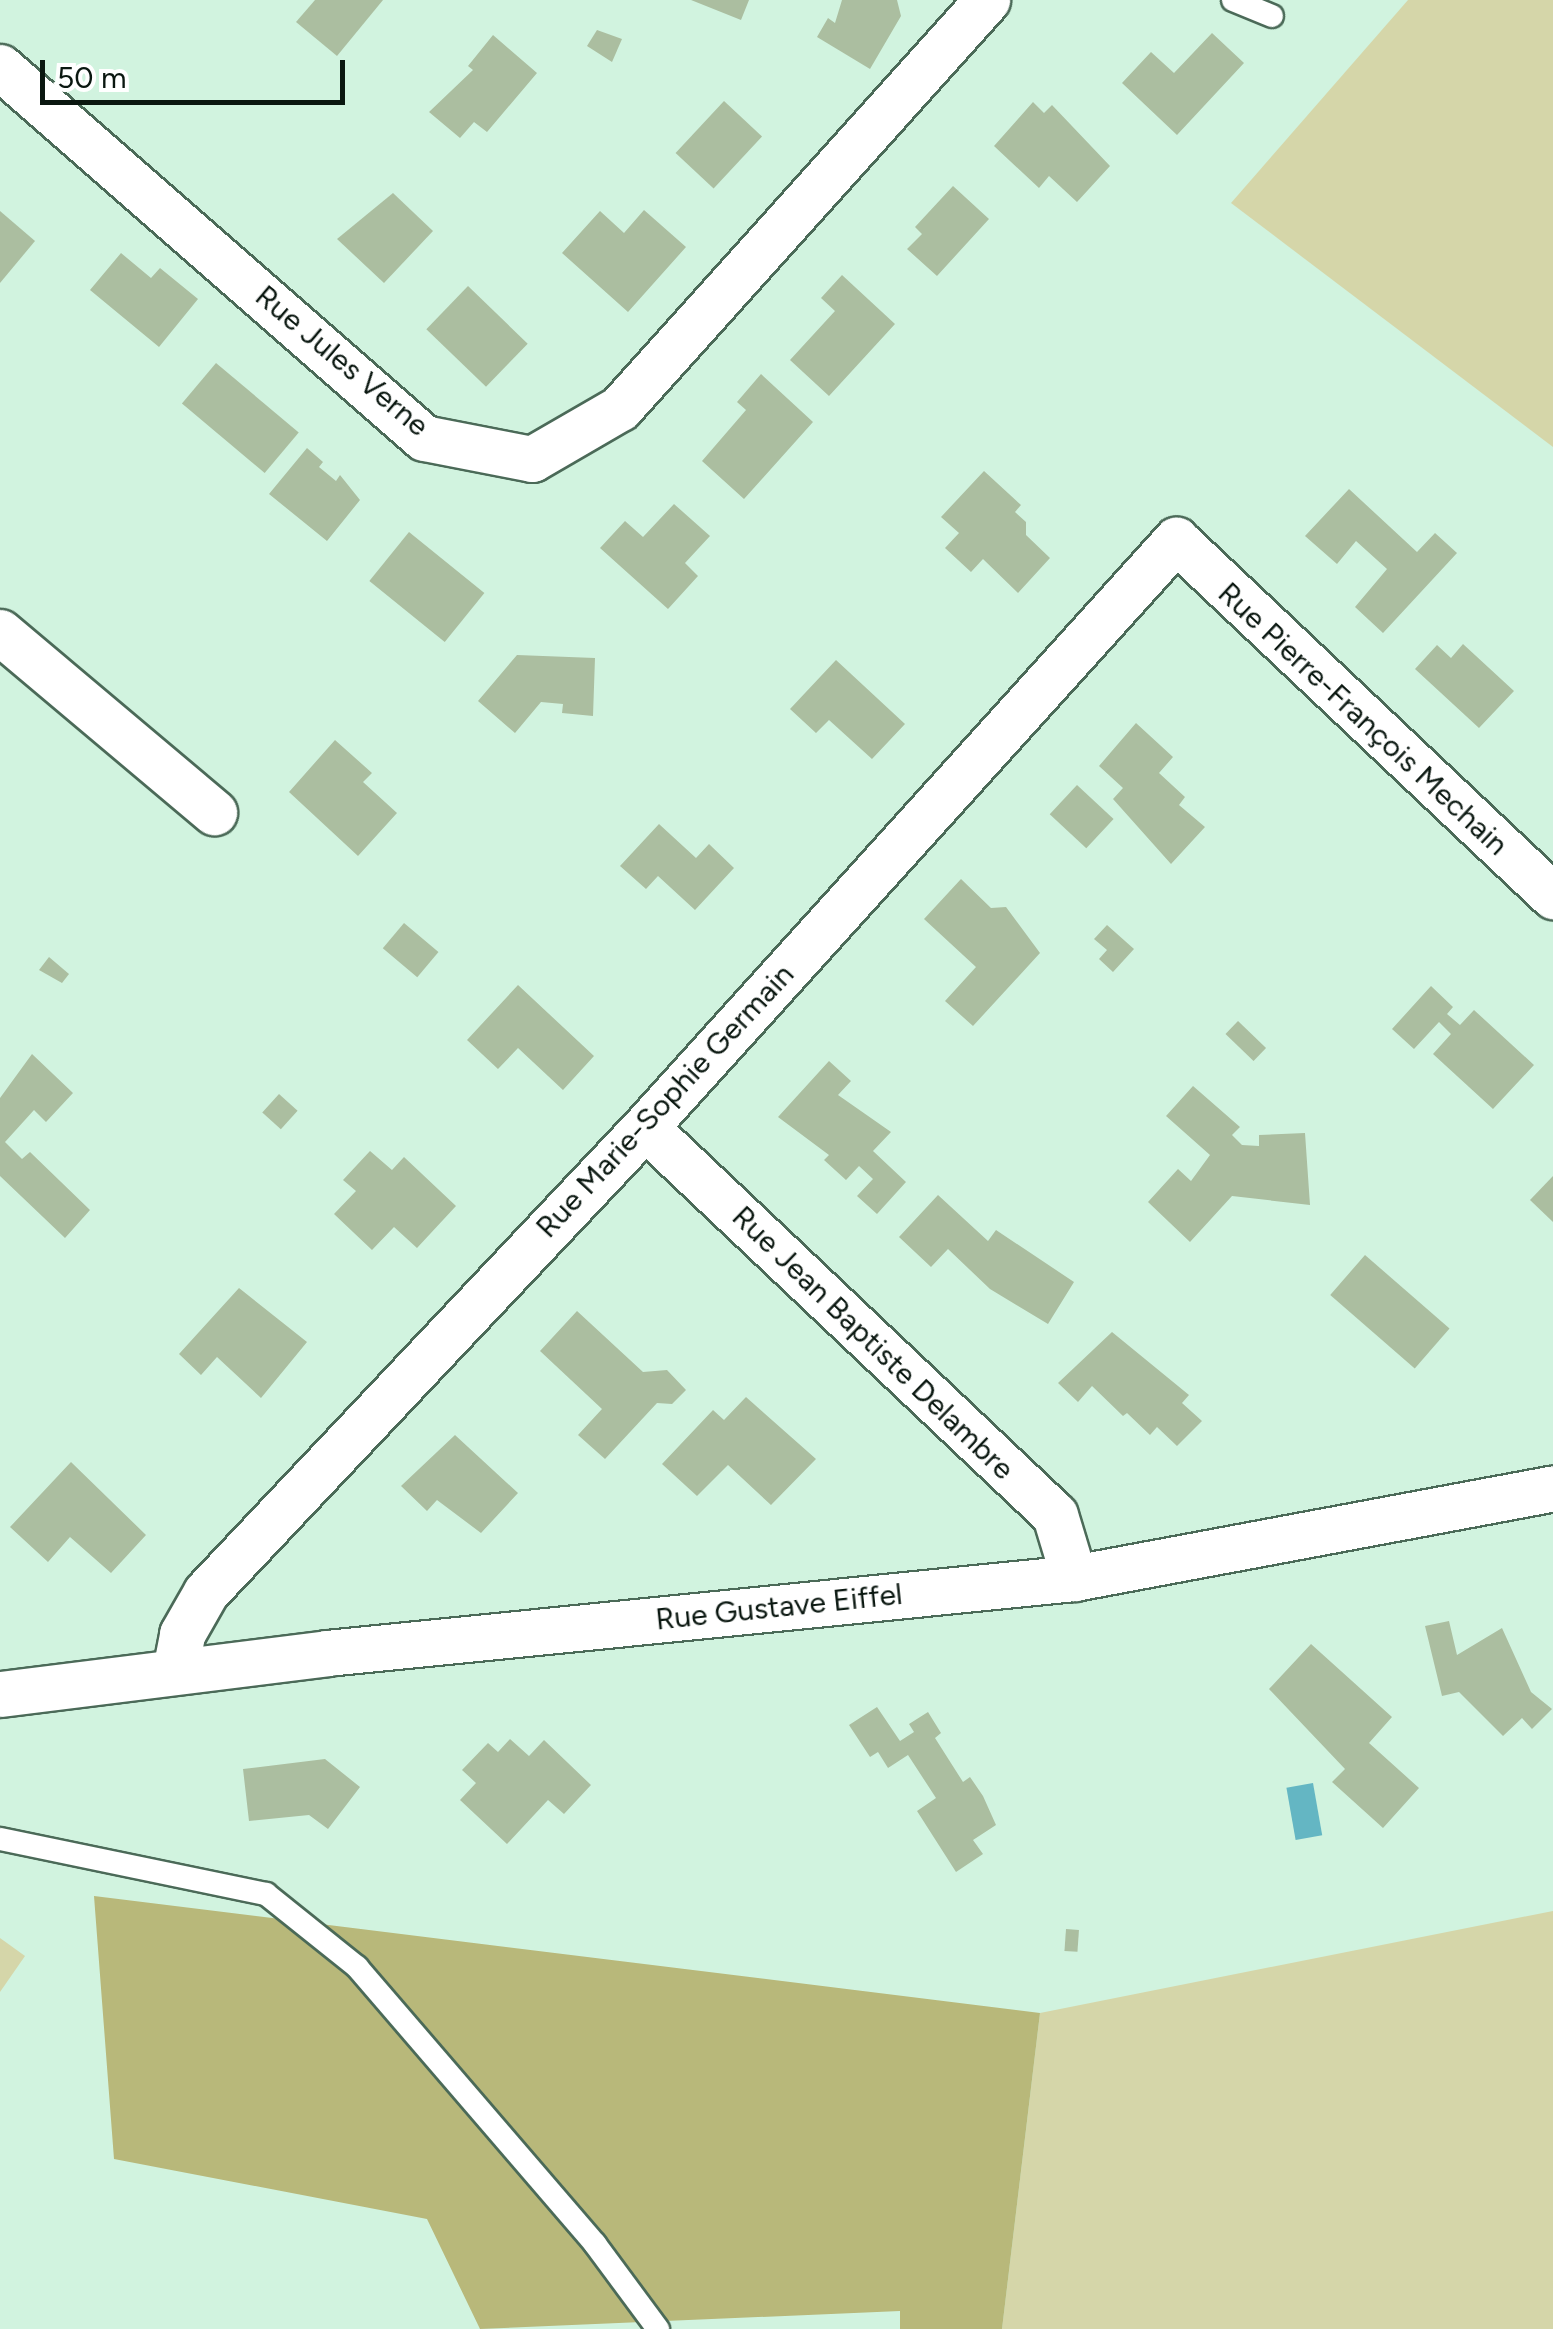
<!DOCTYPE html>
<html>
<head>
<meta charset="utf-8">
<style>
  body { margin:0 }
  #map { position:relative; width:1553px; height:2329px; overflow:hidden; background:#d1f3df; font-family:Figtree,sans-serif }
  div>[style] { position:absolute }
  .green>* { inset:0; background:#d5d6a9 }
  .forest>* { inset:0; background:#b8b87a }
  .water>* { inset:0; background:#64b6c3; transform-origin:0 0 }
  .building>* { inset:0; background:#abbea0; transform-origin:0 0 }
  .roads { filter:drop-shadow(2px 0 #4b6a58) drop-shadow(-2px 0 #4b6a58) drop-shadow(0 2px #4b6a58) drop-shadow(0 -2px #4b6a58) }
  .lane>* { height:22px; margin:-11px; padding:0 11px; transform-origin:11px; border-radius:11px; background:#fff }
  .street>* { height:45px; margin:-22.5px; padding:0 22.5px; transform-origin:22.5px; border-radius:22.5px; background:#fff }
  span { translate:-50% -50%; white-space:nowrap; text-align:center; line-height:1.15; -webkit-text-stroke:8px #fff; paint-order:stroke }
  .street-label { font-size:30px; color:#0a1710 }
  .scale { position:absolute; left:40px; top:60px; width:305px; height:45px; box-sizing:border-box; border:5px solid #0a1710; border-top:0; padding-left:12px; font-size:30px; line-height:35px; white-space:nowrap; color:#0a1710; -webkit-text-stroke:8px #fff; paint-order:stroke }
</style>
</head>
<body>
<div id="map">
  <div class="green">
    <div style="clip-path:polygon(1408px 0,1553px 0,1553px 447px,1231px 203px)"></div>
    <div style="clip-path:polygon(1553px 1911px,1553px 2329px,1002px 2329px,1040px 2013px)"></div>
    <div style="clip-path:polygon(0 1938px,25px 1956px,0 1992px)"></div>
  </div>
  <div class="forest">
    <div style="clip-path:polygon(94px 1896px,1040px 2013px,1002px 2329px,900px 2329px,900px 2311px,480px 2329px,427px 2219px,114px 2159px)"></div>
  </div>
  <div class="water">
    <div style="left:1313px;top:1783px;width:53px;height:27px;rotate:80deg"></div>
  </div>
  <div class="building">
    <div style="clip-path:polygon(315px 0,383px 0,337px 56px,296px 22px)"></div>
    <div style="clip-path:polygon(691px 0,749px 0,741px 20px)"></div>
    <div style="clip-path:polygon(842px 0,897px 0,901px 16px,870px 69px,817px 37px,828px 18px,835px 23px)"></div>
    <div style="clip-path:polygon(597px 30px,622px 39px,612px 62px,587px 46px)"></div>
    <div style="clip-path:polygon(1212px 33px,1244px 63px,1177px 135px,1122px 83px,1151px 52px,1174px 73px)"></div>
    <div style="clip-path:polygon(493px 35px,537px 73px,487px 132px,474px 122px,460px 138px,429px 112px,473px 70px,468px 66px)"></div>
    <div style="left:724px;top:101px;width:52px;height:71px;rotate:43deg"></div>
    <div style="clip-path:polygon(1033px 102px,1044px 113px,1052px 105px,1110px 166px,1077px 202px,1049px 176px,1039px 188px,994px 146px)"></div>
    <div style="clip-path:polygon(953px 186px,989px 219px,937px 276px,907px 249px,922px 234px,915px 227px)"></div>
    <div style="clip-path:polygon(393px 193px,433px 231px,384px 283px,337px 239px)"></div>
    <div style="clip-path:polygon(644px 210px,686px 247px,628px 312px,562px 253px,600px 211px,624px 233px)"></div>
    <div style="clip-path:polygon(0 211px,35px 241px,0 283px)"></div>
    <div style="clip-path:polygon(121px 253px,151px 278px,160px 268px,198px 299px,159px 347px,90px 290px)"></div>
    <div style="clip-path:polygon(842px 275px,895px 324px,829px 396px,790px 360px,835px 311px,821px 298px)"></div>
    <div style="left:468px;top:286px;width:83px;height:60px;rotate:44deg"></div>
    <div style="left:216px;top:363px;width:108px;height:53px;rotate:40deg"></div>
    <div style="clip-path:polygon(761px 374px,813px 422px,744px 499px,702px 461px,746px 410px,737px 402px)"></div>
    <div style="clip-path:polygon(307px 448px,323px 462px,319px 467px,336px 481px,340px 475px,360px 500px,327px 541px,269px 494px)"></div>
    <div style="clip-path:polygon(984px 471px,1021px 505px,1015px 512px,1026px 522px,1026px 535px,1050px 558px,1018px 593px,983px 559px,971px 572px,945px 548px,959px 533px,941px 517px)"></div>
    <div style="clip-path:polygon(1349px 489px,1417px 552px,1435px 533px,1457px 553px,1383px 633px,1355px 607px,1387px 569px,1356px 541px,1337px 564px,1305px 536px)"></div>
    <div style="clip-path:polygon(674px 504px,710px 536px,685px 563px,698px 576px,668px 609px,600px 548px,625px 521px,643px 537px)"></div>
    <div style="left:409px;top:532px;width:97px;height:63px;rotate:39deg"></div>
    <div style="clip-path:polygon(1463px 644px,1514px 691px,1479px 728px,1415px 669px,1437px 645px,1451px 658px)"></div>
    <div style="clip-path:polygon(517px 655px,595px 658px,593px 716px,562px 713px,563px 704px,541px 702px,515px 733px,478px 701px)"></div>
    <div style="clip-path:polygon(836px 660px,905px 724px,872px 759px,829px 720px,816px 733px,790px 709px)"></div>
    <div style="clip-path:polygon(1136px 723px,1173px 757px,1159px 773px,1185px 797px,1179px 805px,1205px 827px,1171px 864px,1113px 799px,1123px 788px,1099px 766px)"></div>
    <div style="clip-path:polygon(335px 740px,372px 773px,363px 782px,397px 813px,358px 856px,289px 792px)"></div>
    <div style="left:1077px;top:785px;width:50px;height:40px;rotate:43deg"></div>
    <div style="clip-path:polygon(659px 824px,696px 858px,709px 844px,734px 868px,695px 910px,658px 876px,646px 889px,620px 866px)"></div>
    <div style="clip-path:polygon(961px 879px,991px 908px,1006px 907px,1040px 953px,973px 1026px,945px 1001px,976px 967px,924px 919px)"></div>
    <div style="left:404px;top:923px;width:45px;height:33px;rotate:40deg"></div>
    <div style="clip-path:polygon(1107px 925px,1134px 949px,1113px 972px,1099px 959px,1107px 950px,1094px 939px)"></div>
    <div style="clip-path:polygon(49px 957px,69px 974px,62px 983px,39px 970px)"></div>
    <div style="clip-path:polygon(518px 985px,594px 1056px,563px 1090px,518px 1048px,498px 1069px,467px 1040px)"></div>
    <div style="clip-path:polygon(1431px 986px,1453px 1007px,1447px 1014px,1460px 1025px,1474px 1010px,1534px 1065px,1493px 1109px,1433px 1054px,1451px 1034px,1439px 1022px,1414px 1049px,1392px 1029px)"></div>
    <div style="left:1238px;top:1021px;width:39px;height:18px;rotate:44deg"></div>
    <div style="clip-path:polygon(32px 1054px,73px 1093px,46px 1122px,34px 1110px,5px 1142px,22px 1159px,30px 1152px,90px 1210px,65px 1238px,0 1176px,0 1098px)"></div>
    <div style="clip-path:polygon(829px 1061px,851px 1081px,838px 1095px,891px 1132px,873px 1151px,906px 1182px,877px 1214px,857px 1196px,873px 1179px,859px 1166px,846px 1180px,824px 1160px,829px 1155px,778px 1117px)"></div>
    <div style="clip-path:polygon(1193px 1086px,1240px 1127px,1232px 1135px,1242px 1145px,1259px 1146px,1259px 1135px,1305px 1133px,1310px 1205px,1232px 1196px,1190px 1242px,1148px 1202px,1178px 1169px,1191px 1181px,1210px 1155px,1166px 1116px)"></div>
    <div style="left:279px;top:1094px;width:25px;height:25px;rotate:42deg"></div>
    <div style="clip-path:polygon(370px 1151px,392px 1170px,404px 1157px,456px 1206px,417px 1248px,394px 1227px,372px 1250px,334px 1214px,356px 1191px,343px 1180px)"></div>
    <div style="clip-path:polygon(1553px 1176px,1553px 1222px,1530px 1200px)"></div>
    <div style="clip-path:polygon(938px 1195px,988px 1241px,996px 1230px,1074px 1282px,1048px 1324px,990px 1289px,948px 1249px,931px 1267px,899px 1237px)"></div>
    <div style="left:1365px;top:1255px;width:112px;height:53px;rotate:41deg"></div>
    <div style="clip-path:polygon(239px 1288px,307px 1342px,261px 1398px,217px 1357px,201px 1375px,179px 1354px)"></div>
    <div style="clip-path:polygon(577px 1311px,643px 1372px,667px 1370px,686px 1390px,672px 1404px,657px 1403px,605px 1459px,578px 1435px,602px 1409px,540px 1351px)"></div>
    <div style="clip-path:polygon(1112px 1332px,1189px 1395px,1182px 1403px,1202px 1421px,1177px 1446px,1157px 1427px,1150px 1435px,1127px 1413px,1123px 1416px,1092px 1386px,1078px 1402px,1058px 1383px)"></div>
    <div style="clip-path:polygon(746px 1397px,816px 1459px,771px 1505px,728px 1465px,697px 1496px,662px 1464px,713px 1410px,724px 1420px)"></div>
    <div style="clip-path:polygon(455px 1435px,518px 1493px,481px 1533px,437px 1500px,427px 1511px,401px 1486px)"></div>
    <div style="clip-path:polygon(71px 1462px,146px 1535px,111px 1573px,70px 1537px,48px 1562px,10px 1527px)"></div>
    <div style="clip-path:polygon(1449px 1621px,1457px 1655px,1502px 1628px,1531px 1692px,1552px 1709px,1532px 1729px,1522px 1718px,1503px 1736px,1459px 1692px,1442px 1696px,1425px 1626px)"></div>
    <div style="clip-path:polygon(1311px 1644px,1392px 1717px,1369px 1743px,1419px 1788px,1383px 1828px,1332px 1782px,1345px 1769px,1269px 1689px)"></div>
    <div style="clip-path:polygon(877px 1707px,900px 1741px,914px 1732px,909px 1724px,928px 1712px,941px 1733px,935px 1738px,963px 1782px,970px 1777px,983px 1796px,996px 1825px,973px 1840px,983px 1854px,956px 1872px,917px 1811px,936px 1798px,908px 1755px,888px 1768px,878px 1752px,870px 1757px,849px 1725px)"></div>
    <div style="clip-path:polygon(510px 1739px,529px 1756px,544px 1740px,591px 1785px,564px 1814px,548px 1800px,507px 1844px,460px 1800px,476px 1783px,462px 1770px,488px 1743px,498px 1752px)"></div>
    <div style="clip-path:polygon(325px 1759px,360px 1787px,328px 1829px,309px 1815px,249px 1821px,243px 1769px)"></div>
    <div style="left:1066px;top:1929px;width:13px;height:22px;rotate:4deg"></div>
  </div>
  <div class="roads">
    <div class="lane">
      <div style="left:1233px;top:0;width:42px;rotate:22.3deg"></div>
      <div style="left:0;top:1839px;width:272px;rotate:11.7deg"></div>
      <div style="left:266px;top:1894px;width:117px;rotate:38.7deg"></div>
      <div style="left:357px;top:1967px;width:365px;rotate:49.3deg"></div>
      <div style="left:595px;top:2244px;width:106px;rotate:53.5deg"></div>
    </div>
    <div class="street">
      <div style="left:0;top:67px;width:563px;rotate:41.19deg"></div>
      <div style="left:424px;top:438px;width:110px;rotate:11deg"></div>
      <div style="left:532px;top:459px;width:102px;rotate:-30.1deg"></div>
      <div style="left:620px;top:408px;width:549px;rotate:-48.03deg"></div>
      <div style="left:0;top:632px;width:280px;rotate:40.1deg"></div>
      <div style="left:645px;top:1127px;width:564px;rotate:43.42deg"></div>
      <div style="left:1055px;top:1515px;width:66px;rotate:73.2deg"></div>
      <div style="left:175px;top:1671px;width:38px;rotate:-79deg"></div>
      <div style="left:182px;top:1634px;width:48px;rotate:-60.3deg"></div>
      <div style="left:206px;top:1592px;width:639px;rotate:-46.65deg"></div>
      <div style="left:645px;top:1127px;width:792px;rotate:-47.87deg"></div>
      <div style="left:1176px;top:540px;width:519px;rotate:43.36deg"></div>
      <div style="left:0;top:1694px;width:330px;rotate:-7.1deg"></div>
      <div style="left:327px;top:1653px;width:751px;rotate:-5.73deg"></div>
      <div style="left:1074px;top:1578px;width:487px;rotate:-10.6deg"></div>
    </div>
  </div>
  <div class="street-label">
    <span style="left:342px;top:361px;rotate:40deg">Rue Jules Verne</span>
    <span style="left:1363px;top:719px;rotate:43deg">Rue Pierre-François Mechain</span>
    <span style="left:665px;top:1101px;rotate:-47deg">Rue Marie-Sophie Germain</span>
    <span style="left:873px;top:1343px;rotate:44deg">Rue Jean Baptiste Delambre</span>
    <span style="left:779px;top:1607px;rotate:-6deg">Rue Gustave Eiffel</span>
  </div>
  <div class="scale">50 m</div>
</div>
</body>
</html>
